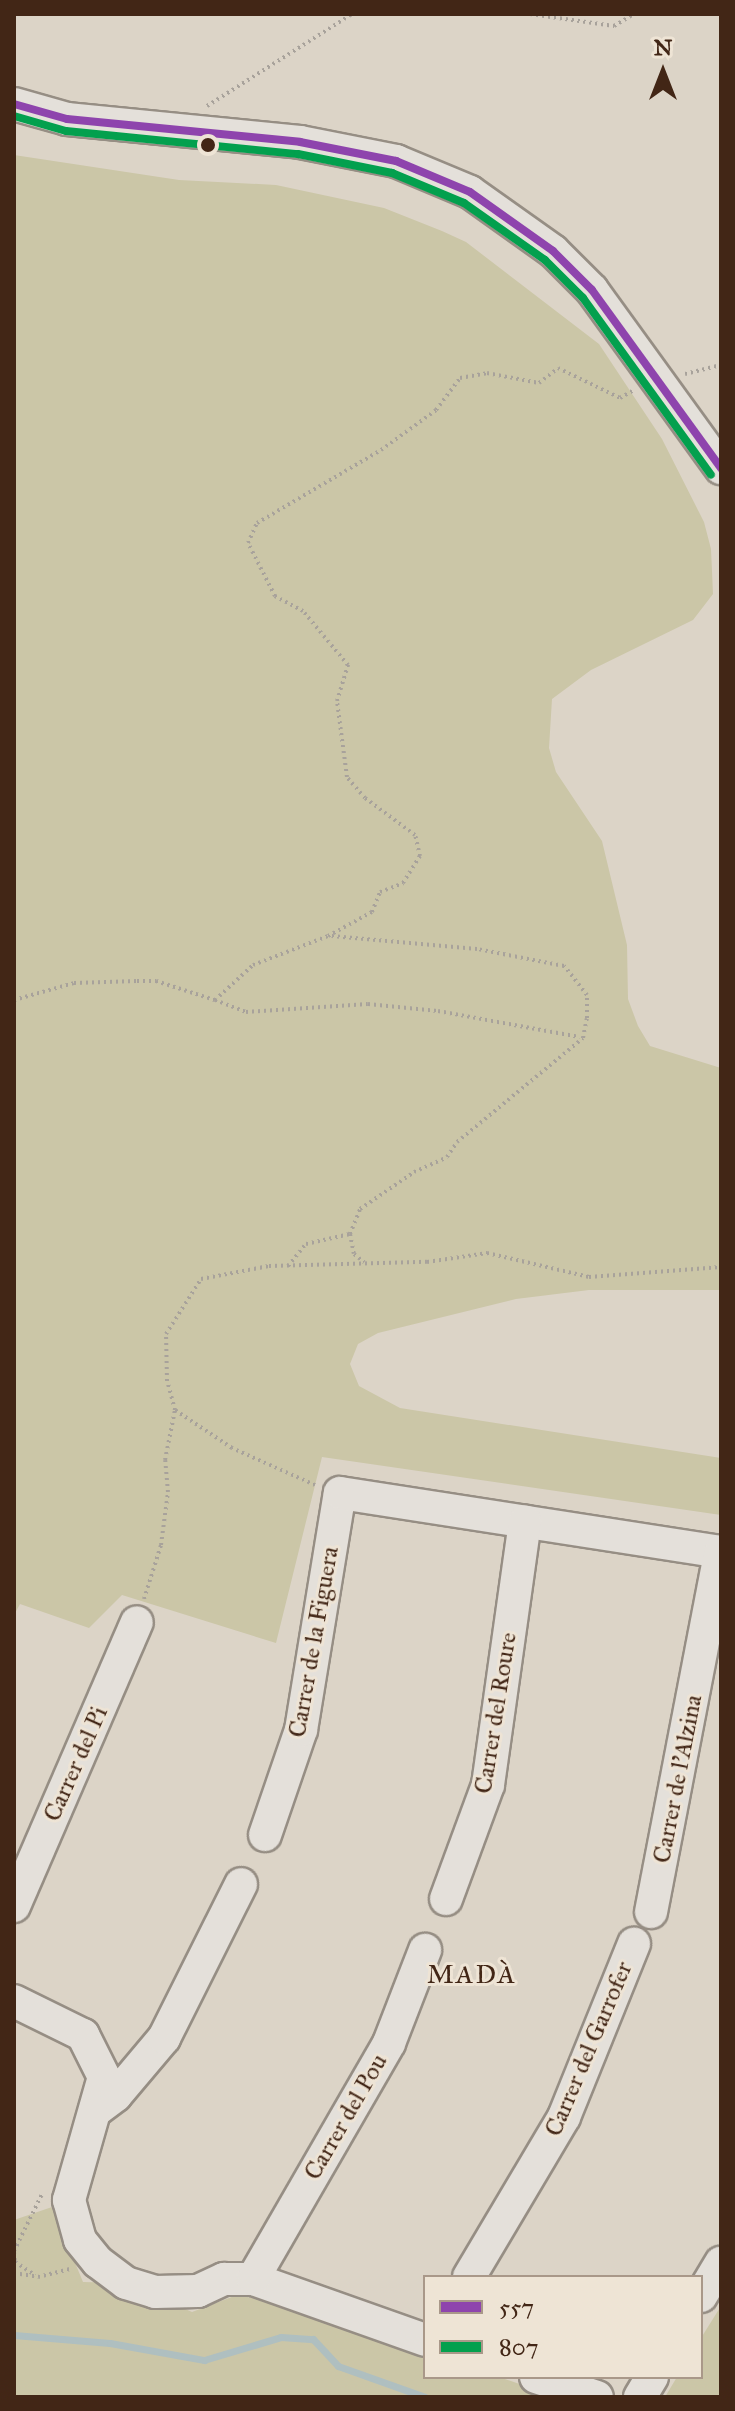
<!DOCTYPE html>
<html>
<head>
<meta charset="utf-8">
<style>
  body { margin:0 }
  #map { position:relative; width:735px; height:2411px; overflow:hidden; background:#dcd4c7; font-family:"IM FELL Great Primer",serif }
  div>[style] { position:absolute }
  .green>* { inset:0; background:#cbc6a7 }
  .stream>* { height:7px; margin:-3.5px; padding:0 3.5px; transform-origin:3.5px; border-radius:3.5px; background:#afbfc0 }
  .path>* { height:4px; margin-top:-2px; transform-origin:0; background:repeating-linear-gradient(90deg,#a8a29b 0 2px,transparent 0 6px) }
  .roads { filter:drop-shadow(2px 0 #968e84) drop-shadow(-2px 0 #968e84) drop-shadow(0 2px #968e84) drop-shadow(0 -2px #968e84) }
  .minor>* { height:32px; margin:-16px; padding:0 16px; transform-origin:16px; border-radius:16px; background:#e4e0da }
  .bus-1>* { height:8px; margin:-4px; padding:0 4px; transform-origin:4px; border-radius:4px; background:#8e44ad }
  .bus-2>* { height:8px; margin:-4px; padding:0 4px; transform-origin:4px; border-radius:4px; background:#03a04e }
  .dots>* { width:22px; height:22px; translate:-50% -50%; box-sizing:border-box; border:4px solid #eee4d5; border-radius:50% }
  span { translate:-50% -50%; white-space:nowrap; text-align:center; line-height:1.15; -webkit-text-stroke:6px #eee4d5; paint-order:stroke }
  .street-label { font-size:24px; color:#422616 }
  .neighbourhood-label { font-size:26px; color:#422616; letter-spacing:2px }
  .frame { position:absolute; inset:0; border:16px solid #422616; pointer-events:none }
  .legend { position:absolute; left:423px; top:2275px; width:280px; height:104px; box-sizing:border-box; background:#eee4d5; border:2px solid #a99889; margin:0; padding:10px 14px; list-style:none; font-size:24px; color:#422616 }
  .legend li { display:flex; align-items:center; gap:16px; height:40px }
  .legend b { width:40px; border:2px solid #a99889 }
  .north { position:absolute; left:623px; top:32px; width:80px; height:80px; -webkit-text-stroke:6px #eee4d5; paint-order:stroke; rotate:0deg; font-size:22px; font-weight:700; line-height:32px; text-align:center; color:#422616 }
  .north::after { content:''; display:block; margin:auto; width:28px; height:36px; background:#422616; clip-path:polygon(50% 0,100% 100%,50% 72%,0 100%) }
</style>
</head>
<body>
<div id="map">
  <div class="green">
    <div style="clip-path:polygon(14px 155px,179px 180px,276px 185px,384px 208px,442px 231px,466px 242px,599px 344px,662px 439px,704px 522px,711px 549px,713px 594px,693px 620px,591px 670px,552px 699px,549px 748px,556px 772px,602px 841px,627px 945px,628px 999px,638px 1026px,650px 1046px,721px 1068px,721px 1290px,589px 1290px,516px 1299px,378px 1333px,358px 1344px,350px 1364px,359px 1386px,400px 1408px,721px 1458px,721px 1515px,322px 1457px,276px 1643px,122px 1595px,89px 1628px,20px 1604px,14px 1615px)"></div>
    <div style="clip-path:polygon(52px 2207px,83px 2282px,126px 2283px,192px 2312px,237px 2295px,301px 2308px,425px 2351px,425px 2377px,499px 2377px,557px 2397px,14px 2397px,14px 2220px)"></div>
    <div style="clip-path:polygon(721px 2306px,721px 2397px,665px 2397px,677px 2377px,701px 2377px,701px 2338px)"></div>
  </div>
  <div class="stream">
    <div style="left:14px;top:2335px;width:96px;rotate:4.8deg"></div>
    <div style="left:110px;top:2343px;width:96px;rotate:10.3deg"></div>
    <div style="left:204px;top:2360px;width:80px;rotate:-16.6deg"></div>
    <div style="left:281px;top:2337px;width:32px;rotate:4deg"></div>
    <div style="left:313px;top:2339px;width:37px;rotate:47deg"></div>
    <div style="left:338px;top:2366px;width:92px;rotate:19.6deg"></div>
  </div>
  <div class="path">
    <div style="left:530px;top:14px;width:85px;rotate:8.1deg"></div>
    <div style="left:614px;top:26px;width:23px;rotate:-31deg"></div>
    <div style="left:207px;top:106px;width:172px;rotate:-32.4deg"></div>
    <div style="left:685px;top:374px;width:37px;rotate:-14deg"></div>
    <div style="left:14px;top:1000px;width:62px;rotate:-15.8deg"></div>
    <div style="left:74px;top:983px;width:63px;rotate:-1.8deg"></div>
    <div style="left:137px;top:981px;width:19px"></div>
    <div style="left:156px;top:981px;width:62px;rotate:17.9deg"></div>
    <div style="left:215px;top:1000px;width:52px;rotate:-42.6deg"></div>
    <div style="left:253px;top:965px;width:80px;rotate:-21.1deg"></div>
    <div style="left:328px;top:936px;width:50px;rotate:-28.6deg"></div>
    <div style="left:372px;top:912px;width:22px;rotate:-68deg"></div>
    <div style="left:380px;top:892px;width:25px;rotate:-21deg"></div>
    <div style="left:403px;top:883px;width:32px;rotate:-58deg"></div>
    <div style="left:420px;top:856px;width:22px;rotate:-103deg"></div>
    <div style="left:415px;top:835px;width:62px;rotate:-143.5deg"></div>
    <div style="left:365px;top:798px;width:28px;rotate:-131deg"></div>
    <div style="left:347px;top:777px;width:77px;rotate:-97.5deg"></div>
    <div style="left:337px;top:701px;width:38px;rotate:-73deg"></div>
    <div style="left:348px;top:665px;width:70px;rotate:-129.8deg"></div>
    <div style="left:303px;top:611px;width:32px;rotate:-152deg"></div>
    <div style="left:275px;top:596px;width:59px;rotate:-117deg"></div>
    <div style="left:248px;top:543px;width:22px;rotate:-66deg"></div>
    <div style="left:257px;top:523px;width:144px;rotate:-30.5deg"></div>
    <div style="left:381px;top:450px;width:68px;rotate:-36deg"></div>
    <div style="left:436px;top:410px;width:40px;rotate:-53deg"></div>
    <div style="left:460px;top:378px;width:27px;rotate:-10deg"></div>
    <div style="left:487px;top:373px;width:53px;rotate:10.9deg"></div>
    <div style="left:539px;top:383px;width:24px;rotate:-38deg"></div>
    <div style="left:558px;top:368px;width:69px;rotate:25.8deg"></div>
    <div style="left:620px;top:398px;width:14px;rotate:-30deg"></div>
    <div style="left:215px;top:1000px;width:33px;rotate:21deg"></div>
    <div style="left:246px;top:1012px;width:122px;rotate:-3.8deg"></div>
    <div style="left:368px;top:1004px;width:70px;rotate:5.7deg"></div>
    <div style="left:438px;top:1011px;width:144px;rotate:10.4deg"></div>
    <div style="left:350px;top:1234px;width:20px;rotate:79deg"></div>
    <div style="left:354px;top:1254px;width:13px;rotate:39deg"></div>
    <div style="left:288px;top:1266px;width:28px;rotate:-51deg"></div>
    <div style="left:306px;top:1244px;width:45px;rotate:-12.8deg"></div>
    <div style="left:350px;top:1234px;width:27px;rotate:-68deg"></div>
    <div style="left:360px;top:1209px;width:65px;rotate:-34.4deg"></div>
    <div style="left:414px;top:1172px;width:36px;rotate:-24deg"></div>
    <div style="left:447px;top:1157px;width:18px;rotate:-56deg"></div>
    <div style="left:457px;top:1142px;width:163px;rotate:-39.5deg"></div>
    <div style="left:583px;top:1038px;width:20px;rotate:-79deg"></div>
    <div style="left:587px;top:1018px;width:23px;rotate:-90deg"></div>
    <div style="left:587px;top:995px;width:37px;rotate:-128deg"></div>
    <div style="left:564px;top:966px;width:89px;rotate:-168.9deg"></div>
    <div style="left:477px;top:949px;width:146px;rotate:-174.9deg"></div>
    <div style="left:315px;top:1485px;width:91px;rotate:-156deg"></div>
    <div style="left:232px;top:1448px;width:69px;rotate:-146.3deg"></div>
    <div style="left:175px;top:1410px;width:30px;rotate:-105deg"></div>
    <div style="left:167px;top:1381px;width:47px;rotate:-91.2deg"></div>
    <div style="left:166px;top:1334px;width:65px;rotate:-57.5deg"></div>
    <div style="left:201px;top:1279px;width:69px;rotate:-10.8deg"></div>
    <div style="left:269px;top:1266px;width:158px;rotate:-1.5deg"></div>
    <div style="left:427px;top:1262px;width:61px;rotate:-8.5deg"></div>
    <div style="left:487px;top:1253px;width:105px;rotate:13.2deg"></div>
    <div style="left:589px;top:1277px;width:132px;rotate:-4.3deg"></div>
    <div style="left:144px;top:1599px;width:57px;rotate:-72.5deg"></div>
    <div style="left:161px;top:1545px;width:53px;rotate:-82.5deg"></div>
    <div style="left:168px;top:1492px;width:32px;rotate:-95deg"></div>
    <div style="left:165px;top:1460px;width:51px;rotate:-78.7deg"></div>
    <div style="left:14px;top:2251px;width:64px;rotate:-63.8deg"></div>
    <div style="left:14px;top:2252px;width:10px;rotate:84deg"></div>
    <div style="left:15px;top:2262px;width:24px;rotate:33deg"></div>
    <div style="left:14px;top:2273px;width:24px;rotate:9deg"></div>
    <div style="left:38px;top:2277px;width:33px;rotate:-14deg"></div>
  </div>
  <div class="roads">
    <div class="minor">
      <div style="left:14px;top:104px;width:55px;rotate:15.8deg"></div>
      <div style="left:67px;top:119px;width:234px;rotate:5.6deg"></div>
      <div style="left:300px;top:142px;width:98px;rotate:11.2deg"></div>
      <div style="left:396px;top:161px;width:80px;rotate:22.7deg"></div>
      <div style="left:470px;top:192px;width:102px;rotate:35.4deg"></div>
      <div style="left:553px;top:251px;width:55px;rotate:45deg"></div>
      <div style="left:592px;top:290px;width:220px;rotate:54.1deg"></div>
      <div style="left:265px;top:1835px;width:111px;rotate:-71.1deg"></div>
      <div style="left:301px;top:1730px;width:240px;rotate:-80.7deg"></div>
      <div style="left:340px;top:1493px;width:386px;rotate:8.8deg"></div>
      <div style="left:446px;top:1899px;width:121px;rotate:-69.8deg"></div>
      <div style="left:488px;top:1785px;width:266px;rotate:-82deg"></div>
      <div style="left:14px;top:1906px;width:309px;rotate:-66.6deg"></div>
      <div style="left:651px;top:1912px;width:367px;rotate:-79.1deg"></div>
      <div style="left:14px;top:2001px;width:77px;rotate:26.2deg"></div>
      <div style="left:83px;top:2035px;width:47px;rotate:63.4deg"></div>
      <div style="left:104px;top:2077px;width:128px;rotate:105.9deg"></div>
      <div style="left:69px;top:2200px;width:41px;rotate:74.6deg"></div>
      <div style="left:80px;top:2240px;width:28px;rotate:51deg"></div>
      <div style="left:98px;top:2262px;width:35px;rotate:37deg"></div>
      <div style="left:126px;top:2283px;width:30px;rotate:17deg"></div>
      <div style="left:155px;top:2292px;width:43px;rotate:-1.3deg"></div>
      <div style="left:198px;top:2291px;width:29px;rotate:-25deg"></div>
      <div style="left:224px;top:2279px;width:29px"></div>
      <div style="left:253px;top:2279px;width:182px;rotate:19.5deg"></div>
      <div style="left:95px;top:2111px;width:26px;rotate:-37deg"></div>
      <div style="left:116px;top:2095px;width:75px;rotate:-49.9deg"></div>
      <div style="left:164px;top:2038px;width:172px;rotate:-63.4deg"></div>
      <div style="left:469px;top:2277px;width:186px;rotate:-59.3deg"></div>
      <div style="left:564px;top:2117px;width:187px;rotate:-68deg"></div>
      <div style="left:253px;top:2279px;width:272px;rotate:-60deg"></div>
      <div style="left:389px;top:2043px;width:100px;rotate:-68.8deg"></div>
      <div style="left:701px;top:2296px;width:39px;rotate:-59deg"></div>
      <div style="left:536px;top:2377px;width:64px;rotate:18.2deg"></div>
      <div style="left:640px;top:2397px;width:23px;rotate:-59deg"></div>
    </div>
  </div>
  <div class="bus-1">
    <div style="left:14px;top:104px;width:55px;rotate:15.8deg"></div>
    <div style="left:67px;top:119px;width:234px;rotate:5.6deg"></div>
    <div style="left:300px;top:142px;width:98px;rotate:11.2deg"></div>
    <div style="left:396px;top:161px;width:80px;rotate:22.7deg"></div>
    <div style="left:470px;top:192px;width:102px;rotate:35.4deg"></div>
    <div style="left:553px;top:251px;width:55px;rotate:45deg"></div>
    <div style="left:592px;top:290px;width:220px;rotate:54.1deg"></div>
  </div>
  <div class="bus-2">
    <div style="left:14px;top:116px;width:54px;rotate:16.1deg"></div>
    <div style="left:66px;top:131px;width:233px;rotate:5.7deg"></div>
    <div style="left:298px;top:154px;width:96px;rotate:11.4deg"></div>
    <div style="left:392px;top:173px;width:78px;rotate:22.6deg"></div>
    <div style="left:464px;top:203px;width:99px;rotate:35.1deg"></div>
    <div style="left:545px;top:260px;width:54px;rotate:45deg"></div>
    <div style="left:583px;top:298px;width:218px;rotate:54.1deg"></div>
  </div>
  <div class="dots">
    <div style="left:208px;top:145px;background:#422616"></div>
  </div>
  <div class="street-label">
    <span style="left:314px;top:1642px;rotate:-80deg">Carrer de la Figuera</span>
    <span style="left:496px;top:1713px;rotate:-81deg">Carrer del Roure</span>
    <span style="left:76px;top:1764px;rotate:-66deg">Carrer del Pi</span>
    <span style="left:678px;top:1779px;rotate:-79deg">Carrer de l'Alzina</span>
    <span style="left:589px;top:2049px;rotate:-67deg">Carrer del Garrofer</span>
    <span style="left:346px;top:2117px;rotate:-60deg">Carrer del Pou</span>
  </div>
  <div class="neighbourhood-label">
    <span style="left:472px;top:1975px">MADÀ</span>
  </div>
  <div class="frame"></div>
  <ul class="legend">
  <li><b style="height:10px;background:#8e44ad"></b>557</li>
  <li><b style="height:10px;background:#03a04e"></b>807</li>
  </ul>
  <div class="north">N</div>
</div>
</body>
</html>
